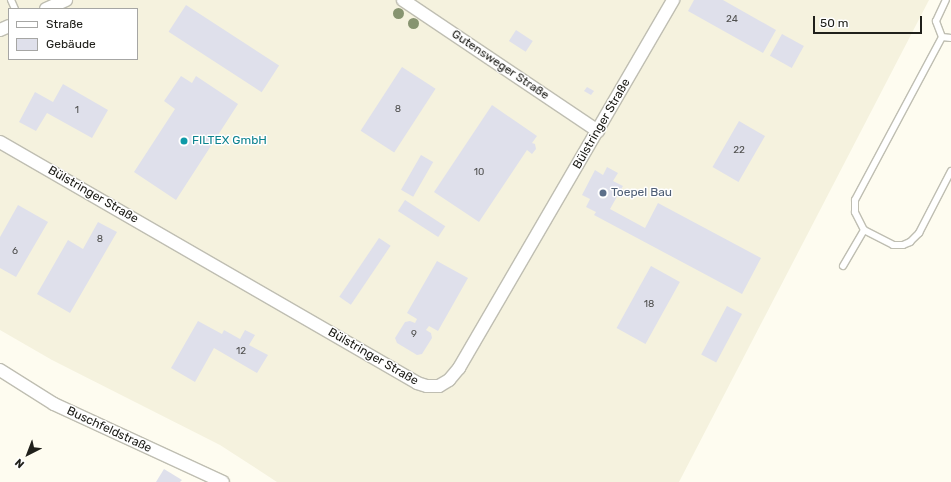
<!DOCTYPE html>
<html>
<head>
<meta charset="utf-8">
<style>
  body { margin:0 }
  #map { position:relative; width:951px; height:482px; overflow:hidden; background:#fefcf0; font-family:Rubik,sans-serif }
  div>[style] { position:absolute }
  .built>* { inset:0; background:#f5f2de }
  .building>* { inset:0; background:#dfe0eb; transform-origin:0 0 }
  .roads { filter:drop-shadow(1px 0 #bfbeb2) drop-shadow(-1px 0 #bfbeb2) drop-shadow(0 1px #bfbeb2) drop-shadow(0 -1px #bfbeb2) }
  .lane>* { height:6px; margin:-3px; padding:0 3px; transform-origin:3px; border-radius:3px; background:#fff }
  .street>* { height:12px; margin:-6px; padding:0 6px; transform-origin:6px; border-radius:6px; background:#fff }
  .trees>* { width:11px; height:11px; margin:-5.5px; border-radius:50%; background:#879470 }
  .dots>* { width:11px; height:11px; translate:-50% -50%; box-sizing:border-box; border:2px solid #fff; border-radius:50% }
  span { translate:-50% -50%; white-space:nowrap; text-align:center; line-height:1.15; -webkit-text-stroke:3px #fff; paint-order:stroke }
  .number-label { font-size:10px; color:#50504f }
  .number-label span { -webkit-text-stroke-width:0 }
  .street-label { font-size:12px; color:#20201b }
  .culture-label { font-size:12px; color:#0d838f }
  .left { translate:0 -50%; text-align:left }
  .service-label { font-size:12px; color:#4e5e75 }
  .legend { position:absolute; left:8px; top:8px; width:130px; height:52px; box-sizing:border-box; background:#fff; border:1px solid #a6a6a4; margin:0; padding:5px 7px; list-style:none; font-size:12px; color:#20201b }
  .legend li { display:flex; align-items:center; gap:8px; height:20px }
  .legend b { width:20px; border:1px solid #a6a6a4 }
  .north { position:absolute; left:8px; top:434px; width:40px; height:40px; -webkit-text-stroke:3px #fff; paint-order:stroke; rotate:222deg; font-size:11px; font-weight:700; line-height:16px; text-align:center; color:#20201b }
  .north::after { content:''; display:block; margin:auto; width:14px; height:18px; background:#20201b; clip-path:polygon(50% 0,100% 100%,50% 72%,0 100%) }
  .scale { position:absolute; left:813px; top:16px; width:109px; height:18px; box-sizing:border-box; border:2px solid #20201b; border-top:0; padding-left:5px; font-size:12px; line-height:14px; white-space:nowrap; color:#20201b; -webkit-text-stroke:3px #fff; paint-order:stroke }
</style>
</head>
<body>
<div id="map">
  <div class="built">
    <div style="clip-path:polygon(evenodd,0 0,929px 0,679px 482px,277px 482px,220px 445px,52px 360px,0 330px,0 0,9px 9px,137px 9px,137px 59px,9px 59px,9px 9px)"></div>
  </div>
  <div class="building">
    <div style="clip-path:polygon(694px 0,723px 0,776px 30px,763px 53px,688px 11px)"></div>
    <div style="left:186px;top:5px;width:111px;height:32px;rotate:33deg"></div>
    <div style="left:516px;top:30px;width:20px;height:13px;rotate:33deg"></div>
    <div style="left:782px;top:34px;width:25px;height:25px;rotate:29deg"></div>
    <div style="left:402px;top:67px;width:40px;height:76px;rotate:33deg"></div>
    <div style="clip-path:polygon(181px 76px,192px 83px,196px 76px,238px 104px,176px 200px,134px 172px,175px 109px,164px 101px)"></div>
    <div style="clip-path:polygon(63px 84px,108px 110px,92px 138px,47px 113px,36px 131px,19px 122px,35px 92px,53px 102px)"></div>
    <div style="clip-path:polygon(587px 87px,594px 91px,591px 95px,584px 91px)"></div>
    <div style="clip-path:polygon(492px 105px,537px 136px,532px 143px,535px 144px,536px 149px,532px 154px,527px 150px,479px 222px,434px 192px)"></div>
    <div style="left:739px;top:121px;width:30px;height:53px;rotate:30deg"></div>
    <div style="left:421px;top:155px;width:14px;height:40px;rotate:30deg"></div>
    <div style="clip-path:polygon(607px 167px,618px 173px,613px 181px,623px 186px,610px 209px,645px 228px,658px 203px,761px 258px,742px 294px,594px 215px,596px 212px,586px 207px,590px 199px,582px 195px,595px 170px,603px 175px)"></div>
    <div style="left:405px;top:200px;width:48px;height:13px;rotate:33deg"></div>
    <div style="clip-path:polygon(18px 205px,48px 222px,16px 277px,0 268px,0 237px)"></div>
    <div style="clip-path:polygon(98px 222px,117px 232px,70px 313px,37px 294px,68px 240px,83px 249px)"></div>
    <div style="left:379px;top:238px;width:14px;height:71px;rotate:34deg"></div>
    <div style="clip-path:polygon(437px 261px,468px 278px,438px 331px,429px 326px,426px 330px,431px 333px,432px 338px,422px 354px,417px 355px,397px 343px,395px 338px,405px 322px,410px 321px,415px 323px,417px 319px,407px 313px)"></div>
    <div style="left:651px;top:266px;width:33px;height:71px;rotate:29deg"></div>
    <div style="left:727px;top:306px;width:17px;height:55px;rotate:28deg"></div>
    <div style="clip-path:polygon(198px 321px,222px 334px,224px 330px,240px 339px,245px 330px,255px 335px,249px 345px,268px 355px,257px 373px,214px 348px,195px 382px,171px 368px)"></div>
    <div style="clip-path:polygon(164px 469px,182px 480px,180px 482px,156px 482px)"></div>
  </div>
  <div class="roads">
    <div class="lane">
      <div style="left:11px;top:0;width:10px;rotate:66deg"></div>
      <div style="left:942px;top:37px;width:17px;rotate:-111deg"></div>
      <div style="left:936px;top:21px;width:23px;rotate:-65deg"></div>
      <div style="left:864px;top:230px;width:33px;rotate:27deg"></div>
      <div style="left:893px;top:245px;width:10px"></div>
      <div style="left:903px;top:245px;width:8px;rotate:-23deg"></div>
      <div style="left:910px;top:242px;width:13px;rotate:-45deg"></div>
      <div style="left:919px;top:233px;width:70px;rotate:-62.7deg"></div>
      <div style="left:843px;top:266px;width:42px;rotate:-59.7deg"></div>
      <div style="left:864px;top:230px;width:20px;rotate:-117deg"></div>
      <div style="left:855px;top:212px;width:12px;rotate:-90deg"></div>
      <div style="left:855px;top:200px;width:185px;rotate:-61.9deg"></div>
      <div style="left:942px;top:37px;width:9px;rotate:6deg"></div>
    </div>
    <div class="street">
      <div style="left:403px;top:0;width:235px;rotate:33.9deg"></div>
      <div style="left:46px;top:9px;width:22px;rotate:-24deg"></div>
      <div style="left:0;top:30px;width:10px;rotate:-24deg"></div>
      <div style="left:0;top:142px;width:482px;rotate:30deg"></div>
      <div style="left:417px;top:383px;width:10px;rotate:17deg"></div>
      <div style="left:427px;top:386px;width:12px"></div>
      <div style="left:439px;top:386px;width:12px;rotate:-31deg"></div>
      <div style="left:449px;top:380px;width:16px;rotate:-50deg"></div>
      <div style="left:459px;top:368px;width:426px;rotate:-59.8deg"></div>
      <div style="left:0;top:370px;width:64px;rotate:32.2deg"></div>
      <div style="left:54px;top:404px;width:186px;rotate:24.8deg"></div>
    </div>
  </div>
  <div class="trees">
    <div style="left:398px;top:13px"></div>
    <div style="left:413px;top:23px"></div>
  </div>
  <div class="dots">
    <div style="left:184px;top:141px;background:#0f9aa8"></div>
    <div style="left:603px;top:193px;background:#5c6f8a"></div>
  </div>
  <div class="number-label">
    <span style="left:732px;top:20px">24</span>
    <span style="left:398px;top:110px">8</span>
    <span style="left:77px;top:111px">1</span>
    <span style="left:739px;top:151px">22</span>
    <span style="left:479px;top:173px">10</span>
    <span style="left:100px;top:240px">8</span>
    <span style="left:15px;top:252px">6</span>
    <span style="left:649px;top:305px">18</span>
    <span style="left:414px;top:335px">9</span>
    <span style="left:241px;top:352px">12</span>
  </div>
  <div class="street-label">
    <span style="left:500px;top:65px;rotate:34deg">Gutensweger Straße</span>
    <span style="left:602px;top:124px;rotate:-60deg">Bülstringer Straße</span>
    <span style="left:93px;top:195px;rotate:30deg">Bülstringer Straße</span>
    <span style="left:373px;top:357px;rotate:30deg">Bülstringer Straße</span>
    <span style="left:109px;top:430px;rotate:25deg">Buschfeldstraße</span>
  </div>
  <div class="culture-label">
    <span class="left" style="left:192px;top:141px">FILTEX GmbH</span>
  </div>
  <div class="service-label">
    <span class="left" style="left:611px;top:193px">Toepel Bau</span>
  </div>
  <ul class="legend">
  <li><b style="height:5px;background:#fff"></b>Straße</li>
  <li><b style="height:11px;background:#dfe0eb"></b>Gebäude</li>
  </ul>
  <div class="north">N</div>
  <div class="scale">50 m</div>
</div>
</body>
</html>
